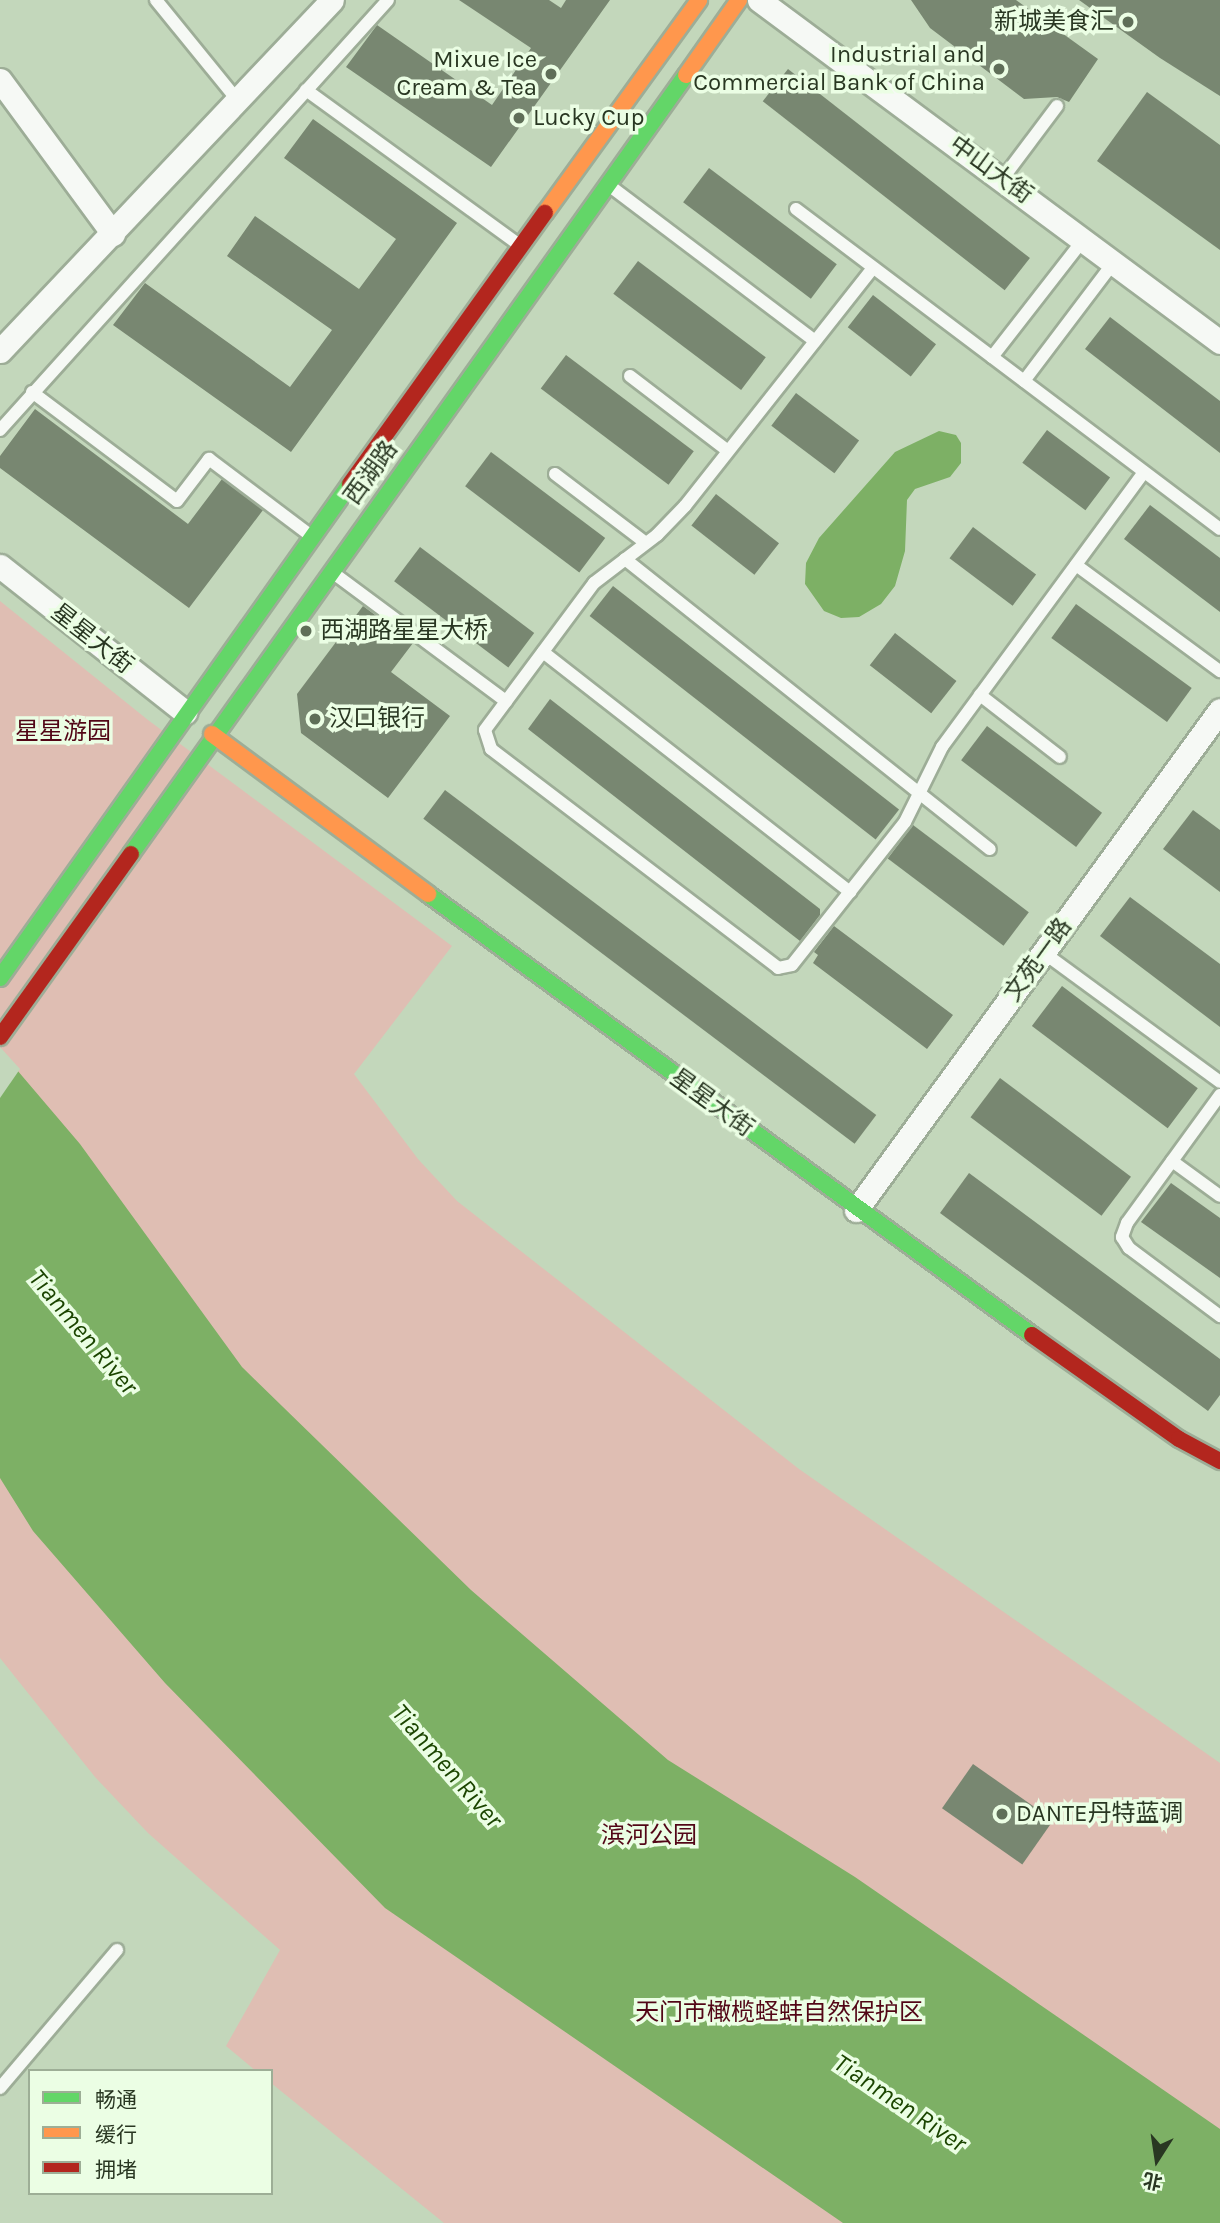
<!DOCTYPE html>
<html>
<head>
<meta charset="utf-8">
<style>
  body { margin:0 }
  #map { position:relative; width:1220px; height:2223px; overflow:hidden; background:#c3d7bb; font-family:Karla,"Noto Sans SC",sans-serif }
  div>[style] { position:absolute }
  .green>* { inset:0; background:#dfbeb3 }
  .water>* { inset:0; background:#7db065 }
  .pier>* { inset:0; background:#c3d7bb }
  .building>* { inset:0; background:#788771; transform-origin:0 0 }
  .roads { filter:drop-shadow(2px 0 #9dad97) drop-shadow(-2px 0 #9dad97) drop-shadow(0 2px #9dad97) drop-shadow(0 -2px #9dad97) }
  .lane>* { height:12px; margin:-6px; padding:0 6px; transform-origin:6px; border-radius:6px; background:#f6f9f5 }
  .street>* { height:23px; margin:-11.5px; padding:0 11.5px; transform-origin:11.5px; border-radius:11.5px; background:#f6f9f5 }
  .fast>* { height:16px; margin:-8px; padding:0 8px; transform-origin:8px; border-radius:8px; background:#63d668 }
  .slow>* { height:16px; margin:-8px; padding:0 8px; transform-origin:8px; border-radius:8px; background:#ff974d }
  .jam>* { height:16px; margin:-8px; padding:0 8px; transform-origin:8px; border-radius:8px; background:#b3261e }
  .dots>* { width:19px; height:19px; translate:-50% -50%; box-sizing:border-box; border:4px solid #ebfee4; border-radius:50% }
  span { translate:-50% -50%; white-space:nowrap; text-align:center; line-height:1.15; -webkit-text-stroke:7px #ebfee4; paint-order:stroke }
  .poi-label { font-size:24px; color:#293722 }
  .right { translate:-100% -50%; text-align:right }
  .left { translate:0 -50%; text-align:left }
  .street-label { font-size:24px; color:#293722 }
  .park-label { font-size:24px; color:#520616 }
  .water-label { font-size:26px; color:#1b4500; font-style:italic }
  .legend { position:absolute; left:28px; top:2069px; width:245px; height:126px; box-sizing:border-box; background:#ebfee4; border:2px solid #9dae96; margin:0; padding:9px 12px; list-style:none; font-size:21px; color:#293722 }
  .legend li { display:flex; align-items:center; gap:14px; height:35px }
  .legend b { width:35px; border:2px solid #9dae96 }
  .north { position:absolute; left:1122px; top:2125px; width:70px; height:70px; -webkit-text-stroke:5px #ebfee4; paint-order:stroke; rotate:192deg; font-size:19px; font-weight:700; line-height:28px; text-align:center; color:#293722 }
  .north::after { content:''; display:block; margin:auto; width:24px; height:32px; background:#293722; clip-path:polygon(50% 0,100% 100%,50% 72%,0 100%) }
</style>
</head>
<body>
<div id="map">
  <div class="green">
    <div style="clip-path:polygon(0 601px,148px 720px,452px 946px,354px 1074px,418px 1159px,457px 1201px,799px 1469px,1220px 1763px,1220px 2223px,444px 2223px,271px 2083px,271px 2071px,256px 2071px,226px 2046px,280px 1950px,148px 1833px,95px 1777px,0 1658px)"></div>
  </div>
  <div class="water">
    <div style="clip-path:polygon(939px 431px,956px 435px,961px 443px,961px 463px,950px 477px,915px 489px,907px 500px,905px 551px,895px 586px,881px 604px,859px 617px,841px 618px,824px 611px,805px 584px,806px 563px,819px 538px,895px 452px)"></div>
    <div style="clip-path:polygon(0 1050px,80px 1144px,242px 1367px,471px 1590px,668px 1760px,855px 1877px,1220px 2129px,1220px 2223px,843px 2223px,385px 1908px,165px 1683px,33px 1531px,0 1478px)"></div>
  </div>
  <div class="pier">
    <div style="clip-path:polygon(0 1047px,20px 1069px,0 1098px)"></div>
  </div>
  <div class="building">
    <div style="clip-path:polygon(459px 0,549px 0,561px 8px,566px 0,610px 0,491px 167px,346px 67px,377px 25px,492px 105px,531px 48px)"></div>
    <div style="clip-path:polygon(911px 0,1016px 0,1098px 59px,1069px 102px,1057px 97px,1024px 99px,930px 28px)"></div>
    <div style="clip-path:polygon(1079px 0,1220px 0,1220px 96px,1160px 58px)"></div>
    <div style="left:788px;top:69px;width:307px;height:41px;rotate:38deg"></div>
    <div style="clip-path:polygon(1147px 92px,1220px 145px,1220px 250px,1097px 161px)"></div>
    <div style="clip-path:polygon(313px 119px,457px 223px,291px 452px,113px 325px,145px 283px,290px 387px,332px 330px,227px 256px,255px 216px,359px 289px,396px 239px,284px 158px)"></div>
    <div style="left:709px;top:168px;width:160px;height:43px;rotate:37deg"></div>
    <div style="left:638px;top:261px;width:160px;height:41px;rotate:37deg"></div>
    <div style="left:873px;top:295px;width:80px;height:41px;rotate:38deg"></div>
    <div style="clip-path:polygon(1110px 317px,1220px 401px,1220px 453px,1085px 349px)"></div>
    <div style="left:566px;top:355px;width:160px;height:42px;rotate:37deg"></div>
    <div style="left:796px;top:393px;width:79px;height:41px;rotate:37deg"></div>
    <div style="clip-path:polygon(35px 409px,188px 524px,222px 479px,263px 510px,189px 608px,0 468px,0 456px)"></div>
    <div style="left:1047px;top:430px;width:79px;height:41px;rotate:37deg"></div>
    <div style="left:491px;top:452px;width:143px;height:43px;rotate:37deg"></div>
    <div style="left:716px;top:494px;width:80px;height:40px;rotate:38deg"></div>
    <div style="clip-path:polygon(1150px 505px,1220px 558px,1220px 612px,1124px 539px)"></div>
    <div style="left:973px;top:527px;width:79px;height:39px;rotate:37deg"></div>
    <div style="left:420px;top:547px;width:143px;height:43px;rotate:37deg"></div>
    <div style="left:613px;top:586px;width:363px;height:38px;rotate:38deg"></div>
    <div style="left:1076px;top:604px;width:143px;height:42px;rotate:36deg"></div>
    <div style="clip-path:polygon(363px 606px,413px 643px,391px 672px,450px 716px,388px 798px,301px 733px,297px 694px)"></div>
    <div style="left:895px;top:633px;width:78px;height:41px;rotate:38deg"></div>
    <div style="clip-path:polygon(550px 699px,820px 909px,820px 915px,800px 941px,528px 729px)"></div>
    <div style="left:987px;top:726px;width:144px;height:43px;rotate:37deg"></div>
    <div style="left:445px;top:790px;width:540px;height:36px;rotate:37deg"></div>
    <div style="clip-path:polygon(1193px 810px,1220px 830px,1220px 892px,1163px 849px)"></div>
    <div style="left:913px;top:825px;width:145px;height:42px;rotate:37deg"></div>
    <div style="clip-path:polygon(1130px 897px,1220px 964px,1220px 1027px,1100px 936px)"></div>
    <div style="clip-path:polygon(834px 926px,953px 1015px,927px 1049px,813px 963px,818px 955px,814px 952px)"></div>
    <div style="left:1062px;top:986px;width:170px;height:50px;rotate:37deg"></div>
    <div style="left:1000px;top:1078px;width:164px;height:49px;rotate:37deg"></div>
    <div style="clip-path:polygon(969px 1173px,1220px 1359px,1220px 1395px,1208px 1411px,940px 1213px)"></div>
    <div style="clip-path:polygon(1171px 1183px,1220px 1218px,1220px 1278px,1141px 1222px)"></div>
    <div style="left:973px;top:1764px;width:98px;height:54px;rotate:35deg"></div>
  </div>
  <div class="roads">
    <div class="lane">
      <div style="left:156px;top:0;width:130px;rotate:50.9deg"></div>
      <div style="left:306px;top:90px;width:266px;rotate:36deg"></div>
      <div style="left:1003px;top:178px;width:90px;rotate:-53.1deg"></div>
      <div style="left:610px;top:186px;width:257px;rotate:37.1deg"></div>
      <div style="left:796px;top:209px;width:531px;rotate:37.04deg"></div>
      <div style="left:873px;top:268px;width:303px;rotate:128.3deg"></div>
      <div style="left:685px;top:506px;width:40px;rotate:134deg"></div>
      <div style="left:657px;top:535px;width:79px;rotate:142.7deg"></div>
      <div style="left:594px;top:583px;width:183px;rotate:126.6deg"></div>
      <div style="left:485px;top:730px;width:20px;rotate:72deg"></div>
      <div style="left:491px;top:749px;width:361px;rotate:37.3deg"></div>
      <div style="left:778px;top:968px;width:14px;rotate:-12deg"></div>
      <div style="left:792px;top:965px;width:182px;rotate:-51.7deg"></div>
      <div style="left:905px;top:822px;width:84px;rotate:-63.7deg"></div>
      <div style="left:942px;top:747px;width:341px;rotate:-53.7deg"></div>
      <div style="left:992px;top:357px;width:150px;rotate:-52.1deg"></div>
      <div style="left:630px;top:376px;width:123px;rotate:37.4deg"></div>
      <div style="left:1024px;top:381px;width:149px;rotate:-52.9deg"></div>
      <div style="left:32px;top:392px;width:181px;rotate:36.9deg"></div>
      <div style="left:177px;top:501px;width:53px;rotate:-52.7deg"></div>
      <div style="left:209px;top:459px;width:128px;rotate:37deg"></div>
      <div style="left:0;top:430px;width:579px;rotate:-47.94deg"></div>
      <div style="left:555px;top:474px;width:114px;rotate:37.2deg"></div>
      <div style="left:625px;top:559px;width:466px;rotate:38.5deg"></div>
      <div style="left:1076px;top:565px;width:179px;rotate:36.4deg"></div>
      <div style="left:332px;top:572px;width:217px;rotate:36.6deg"></div>
      <div style="left:543px;top:652px;width:390px;rotate:38deg"></div>
      <div style="left:980px;top:695px;width:101px;rotate:37.8deg"></div>
      <div style="left:1044px;top:953px;width:218px;rotate:36.2deg"></div>
      <div style="left:1220px;top:1095px;width:158px;rotate:126deg"></div>
      <div style="left:1127px;top:1223px;width:15px;rotate:110deg"></div>
      <div style="left:1122px;top:1237px;width:13px;rotate:58deg"></div>
      <div style="left:1129px;top:1248px;width:114px;rotate:36.8deg"></div>
      <div style="left:1172px;top:1161px;width:59px;rotate:36.1deg"></div>
      <div style="left:0;top:2088px;width:181px;rotate:-49.7deg"></div>
    </div>
    <div class="street">
      <div style="left:759px;top:0;width:574px;rotate:36.57deg"></div>
      <div style="left:0;top:80px;width:191px;rotate:53.7deg"></div>
      <div style="left:0;top:351px;width:483px;rotate:-46.6deg"></div>
      <div style="left:0;top:566px;width:236px;rotate:38.3deg"></div>
      <div style="left:856px;top:1210px;width:618px;rotate:-53.95deg"></div>
    </div>
    <div class="fast">
      <div style="left:131px;top:854px;width:956px;rotate:-54.53deg"></div>
      <div style="left:428px;top:894px;width:748px;rotate:36.13deg"></div>
      <div style="left:0;top:978px;width:605px;rotate:-54.68deg"></div>
    </div>
    <div class="slow">
      <div style="left:686px;top:75px;width:92px;rotate:-54.8deg"></div>
      <div style="left:545px;top:213px;width:263px;rotate:-54.1deg"></div>
      <div style="left:212px;top:734px;width:269px;rotate:36.5deg"></div>
    </div>
    <div class="jam">
      <div style="left:350px;top:484px;width:334px;rotate:-54.3deg"></div>
      <div style="left:0;top:1037px;width:225px;rotate:-54.4deg"></div>
      <div style="left:1032px;top:1335px;width:180px;rotate:35.3deg"></div>
      <div style="left:1179px;top:1439px;width:47px;rotate:28.2deg"></div>
    </div>
  </div>
  <div class="dots">
    <div style="left:1128px;top:22px;background:#5f6f58"></div>
    <div style="left:999px;top:69px;background:#5f6f58"></div>
    <div style="left:551px;top:74px;background:#5f6f58"></div>
    <div style="left:519px;top:118px;background:#5f6f58"></div>
    <div style="left:306px;top:631px;background:#5f6f58"></div>
    <div style="left:315px;top:719px;background:#5f6f58"></div>
    <div style="left:1002px;top:1814px;background:#5f6f58"></div>
  </div>
  <div class="poi-label">
    <span class="right" style="left:1114px;top:22px">新城美食汇</span>
    <span class="right" style="left:985px;top:69px">Industrial and<br>Commercial Bank of China</span>
    <span class="right" style="left:537px;top:74px">Mixue Ice<br>Cream &amp; Tea</span>
    <span class="left" style="left:533px;top:118px">Lucky Cup</span>
    <span class="left" style="left:320px;top:631px">西湖路星星大桥</span>
    <span class="left" style="left:329px;top:719px">汉口银行</span>
    <span class="left" style="left:1016px;top:1814px">DANTE丹特蓝调</span>
  </div>
  <div class="street-label">
    <span style="left:991px;top:170px;rotate:36deg">中山大街</span>
    <span style="left:371px;top:473px;rotate:-54deg">西湖路</span>
    <span style="left:92px;top:639px;rotate:38deg">星星大街</span>
    <span style="left:1038px;top:960px;rotate:-54deg">文苑一路</span>
    <span style="left:712px;top:1103px;rotate:36deg">星星大街</span>
  </div>
  <div class="park-label">
    <span style="left:63px;top:732px">星星游园</span>
    <span style="left:649px;top:1836px">滨河公园</span>
    <span style="left:779px;top:2013px">天门市橄榄蛏蚌自然保护区</span>
  </div>
  <div class="water-label">
    <span style="left:83px;top:1332px;rotate:50deg">Tianmen River</span>
    <span style="left:447px;top:1766px;rotate:49deg">Tianmen River</span>
    <span style="left:900px;top:2103px;rotate:34deg">Tianmen River</span>
  </div>
  <ul class="legend">
  <li><b style="height:9px;background:#63d668"></b>畅通</li>
  <li><b style="height:9px;background:#ff974d"></b>缓行</li>
  <li><b style="height:9px;background:#b3261e"></b>拥堵</li>
  </ul>
  <div class="north">北</div>
</div>
</body>
</html>
